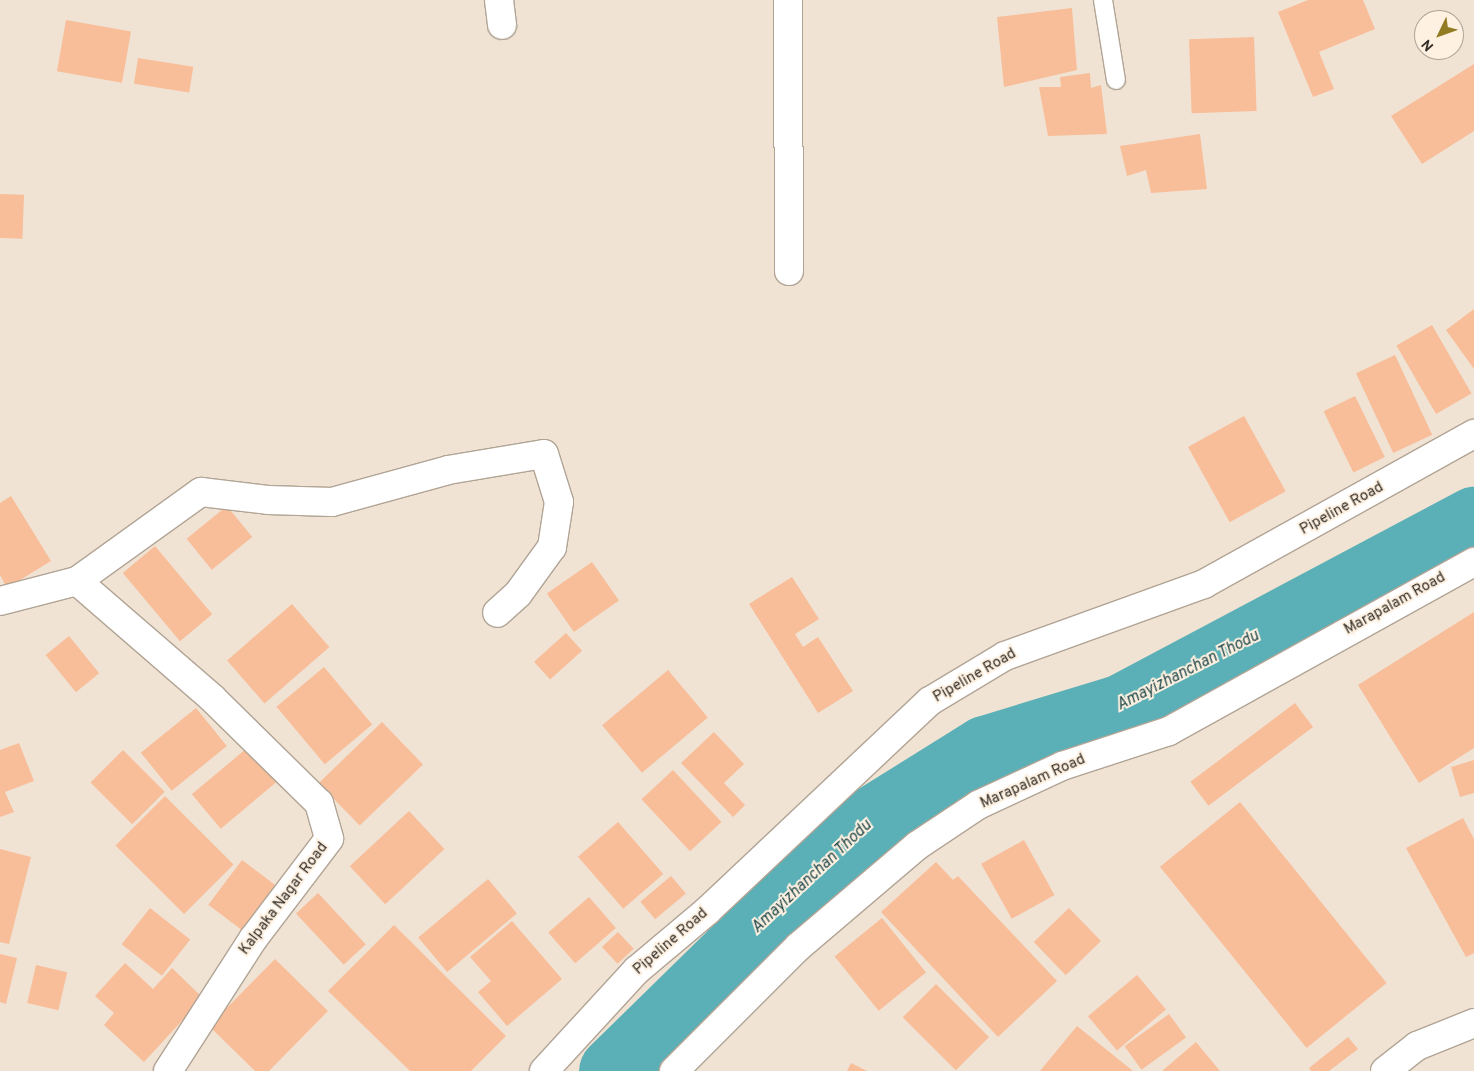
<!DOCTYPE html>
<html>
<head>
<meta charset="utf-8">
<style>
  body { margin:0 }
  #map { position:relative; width:1474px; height:1071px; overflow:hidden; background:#f1e3d4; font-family:Overpass,sans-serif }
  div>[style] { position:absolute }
  .river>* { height:69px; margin:-34.5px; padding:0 34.5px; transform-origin:34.5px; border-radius:34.5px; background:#5ab0b6 }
  .building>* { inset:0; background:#f8bd99; transform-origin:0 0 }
  .roads { filter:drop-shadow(1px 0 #b1a495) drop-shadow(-1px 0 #b1a495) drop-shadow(0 1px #b1a495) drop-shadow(0 -1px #b1a495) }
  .service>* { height:18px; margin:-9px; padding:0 9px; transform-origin:9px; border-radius:9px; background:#fff }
  .minor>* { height:28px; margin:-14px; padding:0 14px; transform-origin:14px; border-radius:14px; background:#fff }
  .tertiary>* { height:28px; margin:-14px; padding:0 14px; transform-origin:14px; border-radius:14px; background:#fff }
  span { translate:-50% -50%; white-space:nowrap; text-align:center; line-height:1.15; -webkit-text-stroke:4px #fef1e1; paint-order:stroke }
  .street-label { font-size:15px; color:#322d27 }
  .water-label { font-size:16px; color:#224a4d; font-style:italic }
  .north { position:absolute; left:1414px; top:10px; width:50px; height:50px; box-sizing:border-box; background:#fef1e1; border:1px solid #aca397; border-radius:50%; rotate:228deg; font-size:14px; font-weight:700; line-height:20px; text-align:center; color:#322d27 }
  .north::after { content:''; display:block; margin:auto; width:18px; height:22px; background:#927c23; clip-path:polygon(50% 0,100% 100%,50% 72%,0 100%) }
</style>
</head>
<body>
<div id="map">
  <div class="river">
    <div style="left:613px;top:1071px;width:350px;rotate:-44.4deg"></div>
    <div style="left:863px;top:826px;width:144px;rotate:-31.9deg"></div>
    <div style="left:985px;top:750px;width:143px;rotate:-17deg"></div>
    <div style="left:1122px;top:708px;width:399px;rotate:-28deg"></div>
  </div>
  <div class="building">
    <div style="clip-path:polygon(1308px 0,1363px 0,1375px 29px,1319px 52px,1334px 89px,1313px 97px,1278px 12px)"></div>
    <div style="clip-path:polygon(1072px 8px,1077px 70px,1004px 87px,997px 17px)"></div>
    <div style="left:66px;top:20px;width:66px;height:52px;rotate:10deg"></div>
    <div style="left:1254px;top:37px;width:74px;height:65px;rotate:88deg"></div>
    <div style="left:138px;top:58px;width:56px;height:26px;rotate:9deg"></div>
    <div style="clip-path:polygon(1474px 64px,1474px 131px,1422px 164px,1391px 116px)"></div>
    <div style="clip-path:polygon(1090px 73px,1091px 88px,1101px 85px,1107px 134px,1048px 136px,1039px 87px,1061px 87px,1060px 77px)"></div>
    <div style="clip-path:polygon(1200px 134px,1207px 189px,1151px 193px,1146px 170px,1127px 176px,1120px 146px)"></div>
    <div style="left:0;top:194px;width:24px;height:44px;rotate:2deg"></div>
    <div style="clip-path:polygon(1474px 309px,1474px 369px,1446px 330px)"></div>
    <div style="left:1432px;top:325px;width:79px;height:41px;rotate:60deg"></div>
    <div style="left:1395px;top:355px;width:88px;height:43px;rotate:65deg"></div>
    <div style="left:1355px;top:396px;width:68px;height:35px;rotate:64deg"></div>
    <div style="left:1244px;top:416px;width:86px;height:64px;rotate:61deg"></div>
    <div style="clip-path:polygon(11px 496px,51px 561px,7px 588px,0 575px,0 503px)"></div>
    <div style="left:227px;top:506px;width:40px;height:52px;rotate:51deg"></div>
    <div style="left:155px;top:546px;width:89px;height:42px;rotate:50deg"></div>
    <div style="left:592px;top:562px;width:47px;height:55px;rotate:55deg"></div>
    <div style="clip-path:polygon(792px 577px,819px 619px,795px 634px,803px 647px,818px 637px,853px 691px,818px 713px,749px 604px)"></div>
    <div style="left:292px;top:604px;width:57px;height:86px;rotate:49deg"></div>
    <div style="clip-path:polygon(1474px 612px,1474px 748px,1419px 783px,1358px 685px)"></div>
    <div style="left:566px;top:633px;width:24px;height:43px;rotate:48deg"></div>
    <div style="left:69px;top:636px;width:48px;height:30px;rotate:51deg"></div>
    <div style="left:324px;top:667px;width:75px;height:62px;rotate:50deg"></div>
    <div style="left:668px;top:670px;width:62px;height:86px;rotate:50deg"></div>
    <div style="left:1295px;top:703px;width:30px;height:131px;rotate:53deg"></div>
    <div style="left:196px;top:708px;width:49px;height:71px;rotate:51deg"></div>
    <div style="left:382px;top:722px;width:59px;height:88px;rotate:46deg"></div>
    <div style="clip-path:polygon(714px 732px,744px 764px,724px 783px,745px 805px,733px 817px,681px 763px)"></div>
    <div style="clip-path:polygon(19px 743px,34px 781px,5px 792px,14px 812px,0 817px,0 750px)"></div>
    <div style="left:247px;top:748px;width:45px;height:72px;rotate:50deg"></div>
    <div style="left:123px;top:750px;width:59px;height:46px;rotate:45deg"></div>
    <div style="clip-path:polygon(1474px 760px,1474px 793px,1460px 797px,1451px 767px)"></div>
    <div style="left:673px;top:770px;width:71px;height:43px;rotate:47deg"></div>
    <div style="left:165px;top:796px;width:97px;height:70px;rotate:45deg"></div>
    <div style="left:1240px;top:802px;width:233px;height:103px;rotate:51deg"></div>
    <div style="left:409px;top:811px;width:52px;height:81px;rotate:47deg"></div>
    <div style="clip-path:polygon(1463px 818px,1474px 839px,1474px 953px,1466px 957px,1406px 848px)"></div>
    <div style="left:618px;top:822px;width:69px;height:53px;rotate:49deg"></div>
    <div style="left:1024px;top:840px;width:63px;height:49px;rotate:61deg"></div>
    <div style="clip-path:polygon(0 849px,31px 857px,9px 944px,0 942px)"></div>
    <div style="left:242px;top:860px;width:49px;height:56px;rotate:37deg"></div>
    <div style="clip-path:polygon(936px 862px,953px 880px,958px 876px,1057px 981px,998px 1037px,881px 912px)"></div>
    <div style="left:671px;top:876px;width:23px;height:40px;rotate:50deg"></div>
    <div style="left:488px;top:879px;width:45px;height:91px;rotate:50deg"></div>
    <div style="left:318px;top:893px;width:70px;height:30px;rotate:47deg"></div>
    <div style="left:589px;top:897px;width:41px;height:54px;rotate:49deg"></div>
    <div style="left:150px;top:908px;width:51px;height:46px;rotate:38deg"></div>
    <div style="left:1069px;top:908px;width:46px;height:49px;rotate:46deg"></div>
    <div style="left:882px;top:918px;width:70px;height:61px;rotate:51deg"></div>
    <div style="clip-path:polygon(512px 921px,562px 979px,507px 1026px,478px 992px,491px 981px,470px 957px)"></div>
    <div style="clip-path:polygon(394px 925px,506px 1036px,471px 1071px,410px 1071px,328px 991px)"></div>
    <div style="left:618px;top:932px;width:23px;height:22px;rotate:47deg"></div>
    <div style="clip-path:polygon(0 954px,17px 958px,6px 1004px,0 1002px)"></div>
    <div style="clip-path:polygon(275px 959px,328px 1011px,269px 1071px,255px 1071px,209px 1026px)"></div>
    <div style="clip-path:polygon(125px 963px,153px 989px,172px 968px,203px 998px,144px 1062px,104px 1025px,114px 1013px,95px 996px)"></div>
    <div style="left:36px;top:965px;width:32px;height:39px;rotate:13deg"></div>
    <div style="left:1137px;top:975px;width:45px;height:64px;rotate:50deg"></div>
    <div style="left:936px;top:984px;width:75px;height:47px;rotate:45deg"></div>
    <div style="left:1169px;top:1014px;width:29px;height:55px;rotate:54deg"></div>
    <div style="clip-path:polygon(1077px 1026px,1133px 1071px,1040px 1071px)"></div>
    <div style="clip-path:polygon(1348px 1037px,1358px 1049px,1329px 1071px,1311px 1071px,1309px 1068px)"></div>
    <div style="clip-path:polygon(1196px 1042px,1220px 1071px,1162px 1071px)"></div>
    <div style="clip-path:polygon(851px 1063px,867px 1071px,847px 1071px)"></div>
  </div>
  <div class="roads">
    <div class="service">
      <div style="left:1103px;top:0;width:81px;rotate:80.8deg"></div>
    </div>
    <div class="minor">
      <div style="left:499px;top:0;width:25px;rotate:83deg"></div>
      <div style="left:788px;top:0;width:271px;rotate:89.8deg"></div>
      <div style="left:77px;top:581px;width:153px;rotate:-35.7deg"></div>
      <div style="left:201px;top:492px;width:67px;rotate:6.8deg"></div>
      <div style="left:268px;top:500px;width:64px;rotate:1.8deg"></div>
      <div style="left:332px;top:502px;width:120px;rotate:-15.4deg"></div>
      <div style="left:448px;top:470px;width:97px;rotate:-9.5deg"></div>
      <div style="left:544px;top:454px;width:50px;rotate:72.6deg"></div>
      <div style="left:559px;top:502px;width:46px;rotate:98.8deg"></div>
      <div style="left:552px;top:547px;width:58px;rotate:125.9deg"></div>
      <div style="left:518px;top:594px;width:28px;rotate:138deg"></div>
      <div style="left:0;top:601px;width:80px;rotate:-14.6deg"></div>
      <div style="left:77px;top:581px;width:179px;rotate:40.9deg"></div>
      <div style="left:212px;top:698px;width:150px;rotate:44.5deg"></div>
      <div style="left:319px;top:803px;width:37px;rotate:74deg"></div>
      <div style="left:329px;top:839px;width:126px;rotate:127.2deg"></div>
      <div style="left:253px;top:939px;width:157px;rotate:122.8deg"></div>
      <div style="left:544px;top:1071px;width:137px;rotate:-47.4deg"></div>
      <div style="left:637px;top:970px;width:92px;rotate:-40.1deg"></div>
      <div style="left:707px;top:911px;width:306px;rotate:-43.3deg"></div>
      <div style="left:930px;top:701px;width:87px;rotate:-31deg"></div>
      <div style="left:1005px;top:656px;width:212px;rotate:-19.9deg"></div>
      <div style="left:1204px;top:584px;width:309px;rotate:-29.1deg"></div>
      <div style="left:674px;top:1071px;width:175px;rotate:-45deg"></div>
      <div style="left:798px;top:947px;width:157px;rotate:-40.4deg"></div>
      <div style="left:918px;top:845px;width:72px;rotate:-33.7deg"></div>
      <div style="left:978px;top:805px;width:93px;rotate:-24.9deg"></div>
      <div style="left:1062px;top:766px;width:113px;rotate:-18.1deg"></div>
      <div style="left:1169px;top:731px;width:349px;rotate:-29deg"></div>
    </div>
    <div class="tertiary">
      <div style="left:1385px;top:1071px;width:41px;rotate:-38deg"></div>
      <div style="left:1417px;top:1046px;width:61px;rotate:-22deg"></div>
    </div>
  </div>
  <div class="street-label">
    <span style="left:1342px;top:509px;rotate:-29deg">Pipeline Road</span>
    <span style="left:1395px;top:604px;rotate:-29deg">Marapalam Road</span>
    <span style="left:975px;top:676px;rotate:-30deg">Pipeline Road</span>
    <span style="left:1033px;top:782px;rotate:-24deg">Marapalam Road</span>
    <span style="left:284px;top:899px;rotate:-53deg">Kalpaka Nagar Road</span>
    <span style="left:671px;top:942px;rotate:-41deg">Pipeline Road</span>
  </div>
  <div class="water-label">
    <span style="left:1188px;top:671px;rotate:-27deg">Amayizhanchan Thodu</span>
    <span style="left:812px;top:877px;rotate:-43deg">Amayizhanchan Thodu</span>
  </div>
  <div class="north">N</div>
</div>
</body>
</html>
